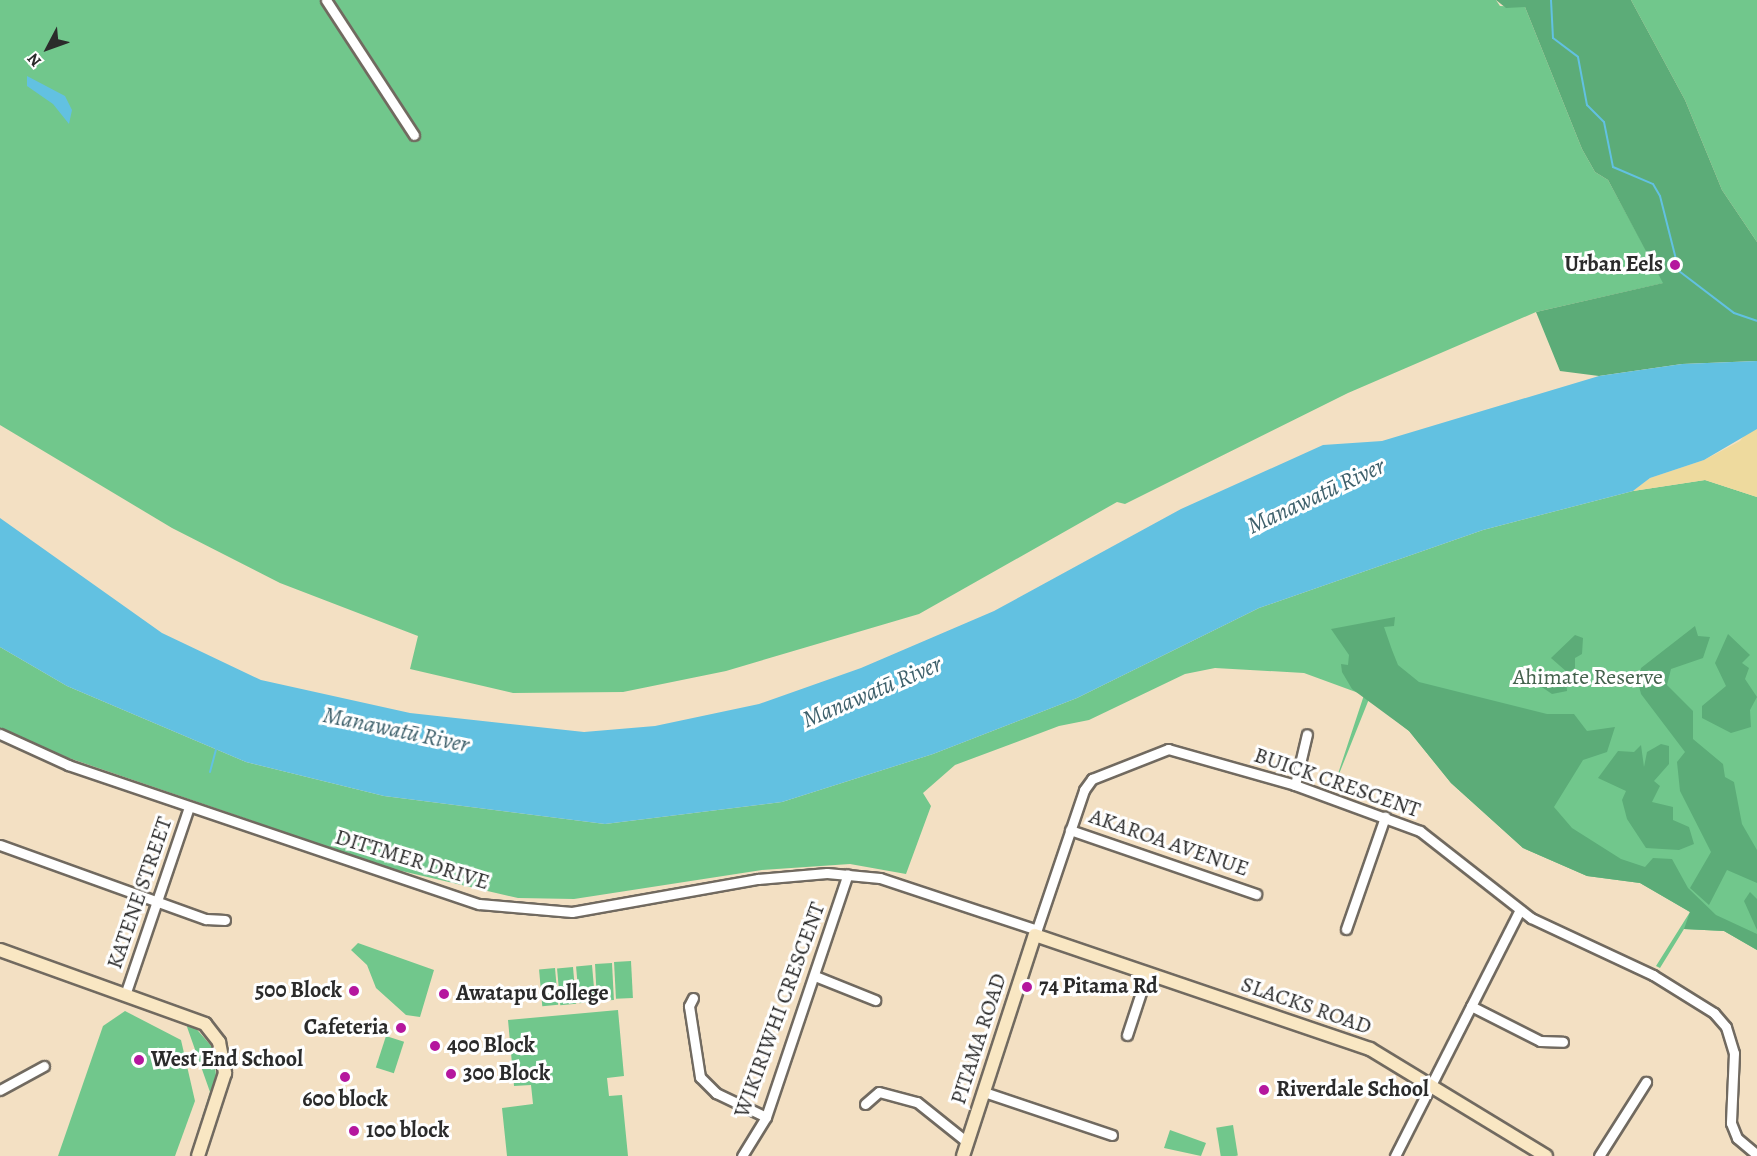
<!DOCTYPE html>
<html>
<head>
<meta charset="utf-8">
<style>
  body { margin:0 }
  #map { position:relative; width:1757px; height:1156px; overflow:hidden; background:#f3e0c3; font-family:Alegreya,serif }
  div>[style] { position:absolute }
  .green>* { inset:0; background:#71c78c; transform-origin:0 0 }
  .forest>* { inset:0; background:#5cac78 }
  .sand>* { inset:0; background:#eeda9e }
  .water>* { inset:0; background:#62c1e1 }
  .stream>* { height:2px; margin:-1px; padding:0 1px; transform-origin:1px; border-radius:1px; background:#62c1e1 }
  .roads { filter:drop-shadow(2px 0 #716a60) drop-shadow(-2px 0 #716a60) drop-shadow(0 2px #716a60) drop-shadow(0 -2px #716a60) }
  .street>* { height:9px; margin:-4.5px; padding:0 4.5px; transform-origin:4.5px; border-radius:4.5px; background:#fff }
  .secondary>* { height:12px; margin:-6px; padding:0 6px; transform-origin:6px; border-radius:6px; background:#f9e7c3 }
  .dots>* { width:16px; height:16px; translate:-50% -50%; box-sizing:border-box; border:3px solid #fff; border-radius:50% }
  span { translate:-50% -50%; white-space:nowrap; text-align:center; line-height:1.15; -webkit-text-stroke:6px #fff; paint-order:stroke }
  .poi-label { font-size:22px; color:#2b2b2b; font-weight:700 }
  .right { translate:-100% -50%; text-align:right }
  .left { translate:0 -50%; text-align:left }
  .park-label { font-size:22px; color:#44624d }
  .street-label { font-size:22px; color:#2b2b2b }
  .water-label { font-size:24px; color:#3e606b; font-style:italic }
  .north { position:absolute; left:18px; top:18px; width:60px; height:60px; -webkit-text-stroke:4px #fff; paint-order:stroke; rotate:229deg; font-size:16px; font-weight:700; line-height:24px; text-align:center; color:#2b2b2b }
  .north::after { content:''; display:block; margin:auto; width:21px; height:27px; background:#2b2b2b; clip-path:polygon(50% 0,100% 100%,50% 72%,0 100%) }
</style>
</head>
<body>
<div id="map">
  <div class="green">
    <div style="clip-path:polygon(0 0,1496px 0,1500px 6px,1525px 7px,1582px 149px,1595px 172px,1608px 180px,1664px 283px,1536px 312px,1348px 393px,1125px 504px,1117px 502px,919px 614px,726px 671px,623px 692px,513px 693px,410px 669px,418px 636px,280px 583px,172px 528px,0 425px)"></div>
    <div style="clip-path:polygon(1631px 0,1757px 0,1757px 242px,1722px 190px,1685px 100px)"></div>
    <div style="clip-path:polygon(1705px 480px,1757px 497px,1757px 950px,1724px 931px,1684px 929px,1660px 968px,1656px 966px,1690px 912px,1640px 883px,1587px 876px,1523px 848px,1451px 783px,1409px 731px,1369px 699px,1333px 789px,1364px 695px,1304px 673px,1215px 668px,1185px 674px,1089px 720px,1059px 726px,955px 765px,923px 793px,931px 806px,906px 874px,850px 864px,762px 870px,574px 899px,518px 898px,393px 869px,60px 755px,0 728px,0 647px,67px 686px,246px 762px,384px 796px,605px 824px,782px 802px,933px 754px,1077px 698px,1259px 608px,1483px 530px,1633px 491px)"></div>
    <div style="clip-path:polygon(358px 943px,434px 970px,420px 1017px,406px 1015px,376px 988px,367px 965px,351px 950px)"></div>
    <div style="left:631px;top:961px;width:37px;height:17px;rotate:87deg"></div>
    <div style="left:612px;top:963px;width:37px;height:17px;rotate:87deg"></div>
    <div style="left:592px;top:965px;width:37px;height:16px;rotate:85deg"></div>
    <div style="left:573px;top:967px;width:37px;height:16px;rotate:85deg"></div>
    <div style="left:555px;top:968px;width:37px;height:16px;rotate:85deg"></div>
    <div style="clip-path:polygon(114px 999px,193px 1025px,213px 1048px,216px 1075px,190px 1156px,210px 1092px,186px 1024px)"></div>
    <div style="clip-path:polygon(618px 1010px,624px 1076px,607px 1078px,609px 1096px,622px 1095px,628px 1156px,507px 1156px,502px 1108px,533px 1104px,531px 1085px,514px 1086px,508px 1020px)"></div>
    <div style="clip-path:polygon(125px 1011px,181px 1040px,195px 1101px,175px 1156px,58px 1156px,103px 1026px)"></div>
    <div style="left:386px;top:1036px;width:19px;height:33px;rotate:18deg"></div>
    <div style="left:1233px;top:1125px;width:31px;height:17px;rotate:81deg"></div>
    <div style="clip-path:polygon(1170px 1130px,1206px 1143px,1201px 1156px,1164px 1148px)"></div>
  </div>
  <div class="forest">
    <div style="clip-path:polygon(1496px 0,1631px 0,1685px 100px,1722px 190px,1757px 242px,1757px 361px,1682px 364px,1599px 376px,1560px 371px,1536px 312px,1663px 283px,1608px 180px,1595px 172px,1582px 149px,1525px 7px,1506px 8px)"></div>
    <div style="clip-path:polygon(1395px 617px,1394px 626px,1384px 627px,1392px 650px,1398px 665px,1419px 682px,1547px 714px,1574px 714px,1587px 731px,1615px 727px,1607px 752px,1583px 760px,1554px 807px,1572px 828px,1621px 859px,1645px 867px,1653px 858px,1672px 859px,1688px 888px,1716px 915px,1757px 934px,1757px 950px,1724px 931px,1684px 929px,1690px 912px,1640px 883px,1587px 876px,1523px 848px,1451px 783px,1409px 731px,1352px 689px,1342px 672px,1341px 664px,1348px 665px,1349px 655px,1331px 629px)"></div>
    <div style="clip-path:polygon(1695px 626px,1698px 636px,1710px 637px,1703px 658px,1671px 669px,1667px 685px,1693px 711px,1693px 739px,1723px 764px,1725px 777px,1734px 782px,1742px 824px,1757px 850px,1757px 883px,1727px 870px,1709px 905px,1690px 888px,1711px 852px,1680px 791px,1677px 762px,1685px 752px,1641px 694px,1638px 682px,1641px 668px)"></div>
    <div style="clip-path:polygon(1728px 634px,1750px 655px,1742px 663px,1749px 668px,1745px 679px,1757px 697px,1750px 710px,1751px 727px,1731px 733px,1702px 718px,1702px 706px,1726px 686px,1715px 663px)"></div>
    <div style="clip-path:polygon(1575px 635px,1583px 638px,1582px 654px,1575px 658px,1575px 669px,1567px 672px,1551px 658px)"></div>
    <div style="clip-path:polygon(1539px 672px,1566px 676px,1567px 691px,1552px 694px,1533px 681px)"></div>
    <div style="clip-path:polygon(1661px 744px,1669px 746px,1669px 764px,1654px 781px,1660px 786px,1652px 802px,1673px 807px,1673px 820px,1689px 827px,1694px 844px,1679px 850px,1646px 848px,1627px 819px,1622px 800px,1626px 791px,1598px 778px,1618px 751px,1634px 752px,1641px 745px,1644px 767px,1647px 752px)"></div>
    <div style="clip-path:polygon(1750px 892px,1757px 899px,1757px 930px,1744px 901px)"></div>
  </div>
  <div class="sand">
    <div style="clip-path:polygon(1749px 429px,1757px 429px,1757px 497px,1705px 480px,1633px 491px,1650px 478px,1704px 460px,1740px 441px)"></div>
  </div>
  <div class="water">
    <div style="clip-path:polygon(27px 76px,65px 96px,72px 110px,69px 124px,53px 104px,27px 86px)"></div>
    <div style="clip-path:polygon(1757px 361px,1757px 429px,1704px 460px,1650px 478px,1633px 491px,1483px 530px,1259px 608px,1077px 698px,933px 754px,782px 802px,605px 824px,384px 796px,246px 762px,67px 686px,0 647px,0 518px,162px 633px,261px 680px,410px 713px,584px 732px,655px 726px,759px 704px,861px 668px,994px 611px,1181px 509px,1323px 445px,1382px 441px,1599px 376px,1682px 364px)"></div>
  </div>
  <div class="stream">
    <div style="left:1551px;top:0;width:38px;rotate:87deg"></div>
    <div style="left:1553px;top:38px;width:31px;rotate:37deg"></div>
    <div style="left:1578px;top:57px;width:49px;rotate:79.4deg"></div>
    <div style="left:1587px;top:105px;width:24px;rotate:45deg"></div>
    <div style="left:1604px;top:122px;width:46px;rotate:78.7deg"></div>
    <div style="left:1613px;top:167px;width:43px;rotate:23deg"></div>
    <div style="left:1653px;top:184px;width:14px;rotate:60deg"></div>
    <div style="left:1660px;top:196px;width:77px;rotate:75.8deg"></div>
    <div style="left:1679px;top:271px;width:69px;rotate:37.4deg"></div>
    <div style="left:1734px;top:313px;width:24px;rotate:19deg"></div>
    <div style="left:210px;top:772px;width:23px;rotate:-75deg"></div>
  </div>
  <div class="roads">
    <div class="street">
      <div style="left:326px;top:0;width:161px;rotate:56.9deg"></div>
      <div style="left:0;top:734px;width:75px;rotate:24.5deg"></div>
      <div style="left:68px;top:765px;width:434px;rotate:18.7deg"></div>
      <div style="left:479px;top:904px;width:93px;rotate:4.9deg"></div>
      <div style="left:572px;top:912px;width:189px;rotate:-10.1deg"></div>
      <div style="left:758px;top:879px;width:69px;rotate:-5deg"></div>
      <div style="left:827px;top:873px;width:53px;rotate:5.4deg"></div>
      <div style="left:880px;top:878px;width:165px;rotate:18.3deg"></div>
      <div style="left:1295px;top:785px;width:52px;rotate:-76.8deg"></div>
      <div style="left:1070px;top:830px;width:197px;rotate:19deg"></div>
      <div style="left:0;top:845px;width:219px;rotate:19.8deg"></div>
      <div style="left:206px;top:919px;width:19px;rotate:3deg"></div>
      <div style="left:1346px;top:929px;width:119px;rotate:-70.8deg"></div>
      <div style="left:1035px;top:935px;width:153px;rotate:-71.3deg"></div>
      <div style="left:1084px;top:790px;width:14px;rotate:-54deg"></div>
      <div style="left:1092px;top:779px;width:82px;rotate:-21.5deg"></div>
      <div style="left:1168px;top:749px;width:132px;rotate:15.8deg"></div>
      <div style="left:1295px;top:785px;width:133px;rotate:20.2deg"></div>
      <div style="left:1420px;top:831px;width:141px;rotate:38.1deg"></div>
      <div style="left:1531px;top:918px;width:135px;rotate:25deg"></div>
      <div style="left:1653px;top:975px;width:72px;rotate:31.9deg"></div>
      <div style="left:1714px;top:1013px;width:18px;rotate:49deg"></div>
      <div style="left:1726px;top:1027px;width:27px;rotate:73deg"></div>
      <div style="left:1734px;top:1053px;width:70px;rotate:92.5deg"></div>
      <div style="left:1731px;top:1123px;width:16px;rotate:68deg"></div>
      <div style="left:1737px;top:1138px;width:26px;rotate:40deg"></div>
      <div style="left:815px;top:976px;width:65px;rotate:21.8deg"></div>
      <div style="left:126px;top:992px;width:195px;rotate:-71.2deg"></div>
      <div style="left:693px;top:998px;width:9px;rotate:117deg"></div>
      <div style="left:689px;top:1006px;width:72px;rotate:81.2deg"></div>
      <div style="left:700px;top:1077px;width:23px;rotate:45deg"></div>
      <div style="left:716px;top:1093px;width:55px;rotate:25.6deg"></div>
      <div style="left:1471px;top:1006px;width:77px;rotate:26.9deg"></div>
      <div style="left:1540px;top:1041px;width:23px;rotate:2deg"></div>
      <div style="left:1127px;top:1035px;width:64px;rotate:-71.8deg"></div>
      <div style="left:0;top:1090px;width:50px;rotate:-28.6deg"></div>
      <div style="left:984px;top:1092px;width:135px;rotate:18.6deg"></div>
      <div style="left:865px;top:1104px;width:18px;rotate:-41deg"></div>
      <div style="left:879px;top:1092px;width:39px;rotate:15deg"></div>
      <div style="left:917px;top:1102px;width:64px;rotate:38.7deg"></div>
      <div style="left:742px;top:1156px;width:46px;rotate:-58.4deg"></div>
      <div style="left:766px;top:1117px;width:256px;rotate:-71.4deg"></div>
      <div style="left:1395px;top:1156px;width:276px;rotate:-63.1deg"></div>
      <div style="left:1599px;top:1156px;width:88px;rotate:-57.6deg"></div>
    </div>
    <div class="secondary">
      <div style="left:0;top:950px;width:218px;rotate:19.8deg"></div>
      <div style="left:205px;top:1024px;width:23px;rotate:52deg"></div>
      <div style="left:219px;top:1042px;width:32px;rotate:79deg"></div>
      <div style="left:225px;top:1073px;width:87px;rotate:108deg"></div>
      <div style="left:963px;top:1156px;width:232px;rotate:-72deg"></div>
      <div style="left:1035px;top:935px;width:354px;rotate:18.8deg"></div>
      <div style="left:1370px;top:1049px;width:206px;rotate:31.3deg"></div>
    </div>
  </div>
  <div class="dots">
    <div style="left:1675px;top:265px;background:#b5179e"></div>
    <div style="left:1027px;top:987px;background:#b5179e"></div>
    <div style="left:354px;top:991px;background:#b5179e"></div>
    <div style="left:444px;top:994px;background:#b5179e"></div>
    <div style="left:401px;top:1028px;background:#b5179e"></div>
    <div style="left:435px;top:1046px;background:#b5179e"></div>
    <div style="left:139px;top:1060px;background:#b5179e"></div>
    <div style="left:451px;top:1074px;background:#b5179e"></div>
    <div style="left:345px;top:1077px;background:#b5179e"></div>
    <div style="left:1264px;top:1090px;background:#b5179e"></div>
    <div style="left:354px;top:1131px;background:#b5179e"></div>
  </div>
  <div class="poi-label">
    <span class="right" style="left:1663px;top:265px">Urban Eels</span>
    <span class="left" style="left:1039px;top:987px">74 Pitama Rd</span>
    <span class="right" style="left:342px;top:991px">500 Block</span>
    <span class="left" style="left:456px;top:994px">Awatapu College</span>
    <span class="right" style="left:389px;top:1028px">Cafeteria</span>
    <span class="left" style="left:447px;top:1046px">400 Block</span>
    <span class="left" style="left:151px;top:1060px">West End School</span>
    <span class="left" style="left:463px;top:1074px">300 Block</span>
    <span class="left" style="left:1276px;top:1090px">Riverdale School</span>
    <span style="left:345px;top:1100px">600 block</span>
    <span class="left" style="left:366px;top:1131px">100 block</span>
  </div>
  <div class="park-label">
    <span style="left:1588px;top:678px">Ahimate Reserve</span>
  </div>
  <div class="street-label">
    <span style="left:1337px;top:783px;rotate:19deg">BUICK CRESCENT</span>
    <span style="left:1169px;top:843px;rotate:19deg">AKAROA AVENUE</span>
    <span style="left:412px;top:860px;rotate:17deg">DITTMER DRIVE</span>
    <span style="left:140px;top:893px;rotate:-71deg">KATENE STREET</span>
    <span style="left:1306px;top:1006px;rotate:19deg">SLACKS ROAD</span>
    <span style="left:780px;top:1010px;rotate:-70deg">WIKIRIWHI CRESCENT</span>
    <span style="left:979px;top:1039px;rotate:-72deg">PITAMA ROAD</span>
  </div>
  <div class="water-label">
    <span style="left:1316px;top:496px;rotate:-25deg">Manawatū River</span>
    <span style="left:872px;top:692px;rotate:-23deg">Manawatū River</span>
    <span style="left:396px;top:730px;rotate:12deg">Manawatū River</span>
  </div>
  <div class="north">N</div>
</div>
</body>
</html>
